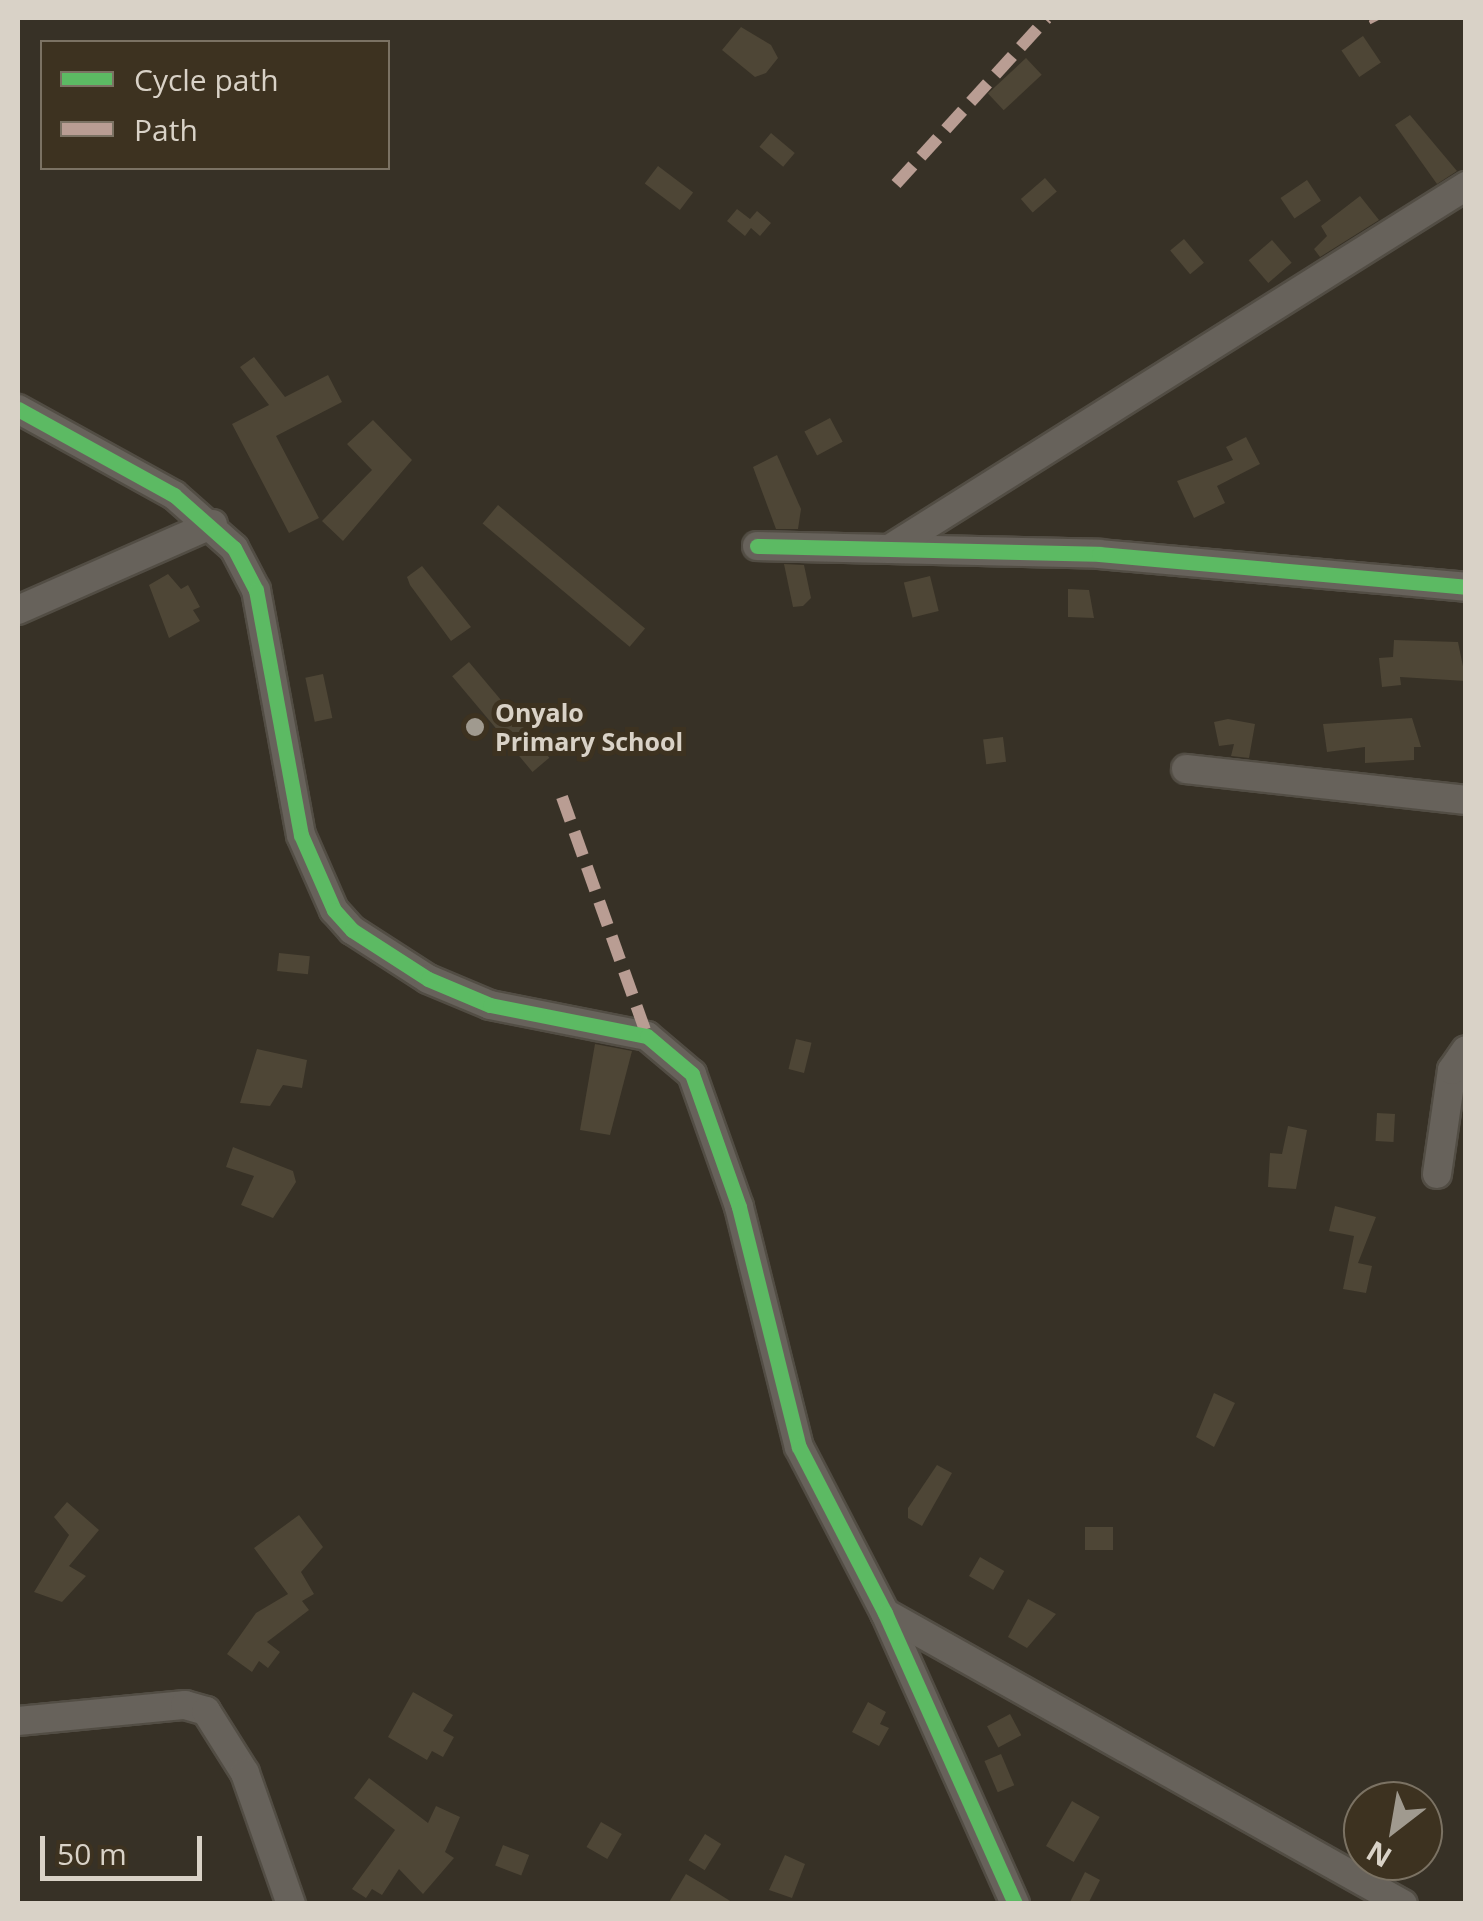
<!DOCTYPE html>
<html>
<head>
<meta charset="utf-8">
<style>
  body { margin:0 }
  #map { position:relative; width:1483px; height:1921px; overflow:hidden; background:#373126; font-family:"Open Sans",sans-serif }
  div>[style] { position:absolute }
  .building>* { inset:0; background:#4e4636; transform-origin:0 0 }
  .roads { filter:drop-shadow(2px 0 #524d44) drop-shadow(-2px 0 #524d44) drop-shadow(0 2px #524d44) drop-shadow(0 -2px #524d44) }
  .minor>* { height:28px; margin:-14px; padding:0 14px; transform-origin:14px; border-radius:14px; background:#67625b }
  .quiet>* { height:12px; margin-top:-6px; transform-origin:0; background:repeating-linear-gradient(90deg,#b99d93 0 25px,transparent 0 37px) }
  .cycleway>* { height:15px; margin:-7.5px; padding:0 7.5px; transform-origin:7.5px; border-radius:7.5px; background:#5cba63 }
  .dots>* { width:28px; height:28px; translate:-50% -50%; box-sizing:border-box; border:5px solid #3d3220; border-radius:50% }
  span { translate:-50% -50%; white-space:nowrap; text-align:center; line-height:1.15; -webkit-text-stroke:10px #3d3220; paint-order:stroke }
  .poi-label { font-size:25px; color:#d9d2c7; font-weight:700 }
  .left { translate:0 -50%; text-align:left }
  .frame { position:absolute; inset:0; border:20px solid #d9d2c7; pointer-events:none }
  .legend { position:absolute; left:40px; top:40px; width:350px; height:130px; box-sizing:border-box; background:#3d3220; border:2px solid #7b7263; margin:0; padding:12px 18px; list-style:none; font-size:30px; color:#d9d2c7 }
  .legend li { display:flex; align-items:center; gap:20px; height:50px }
  .legend b { width:50px; border:2px solid #7b7263 }
  .north { position:absolute; left:1343px; top:1781px; width:100px; height:100px; box-sizing:border-box; background:#3d3220; border:2px solid #7b7263; border-radius:50%; rotate:211deg; font-size:28px; font-weight:700; line-height:40px; text-align:center; color:#d9d2c7 }
  .north::after { content:''; display:block; margin:auto; width:35px; height:45px; background:#a09a8f; clip-path:polygon(50% 0,100% 100%,50% 72%,0 100%) }
  .scale { position:absolute; left:40px; top:1836px; width:162px; height:45px; box-sizing:border-box; border:5px solid #d9d2c7; border-top:0; padding-left:12px; font-size:30px; line-height:35px; white-space:nowrap; color:#d9d2c7; -webkit-text-stroke:8px #3d3220; paint-order:stroke }
</style>
</head>
<body>
<div id="map">
  <div class="building">
    <div style="clip-path:polygon(741px 27px,771px 45px,778px 58px,766px 73px,755px 77px,722px 50px)"></div>
    <div style="left:1363px;top:36px;width:32px;height:26px;rotate:56deg"></div>
    <div style="left:1026px;top:58px;width:23px;height:52px;rotate:47deg"></div>
    <div style="clip-path:polygon(1410px 115px,1457px 171px,1437px 184px,1395px 125px)"></div>
    <div style="left:771px;top:133px;width:31px;height:18px;rotate:40deg"></div>
    <div style="left:658px;top:166px;width:44px;height:22px;rotate:37deg"></div>
    <div style="left:1045px;top:178px;width:18px;height:32px;rotate:49deg"></div>
    <div style="left:1307px;top:180px;width:25px;height:32px;rotate:56deg"></div>
    <div style="clip-path:polygon(1360px 196px,1379px 220px,1320px 257px,1314px 249px,1327px 236px,1321px 226px)"></div>
    <div style="clip-path:polygon(737px 209px,750px 219px,757px 211px,771px 223px,760px 236px,751px 228px,745px 236px,727px 221px)"></div>
    <div style="left:1184px;top:239px;width:31px;height:18px;rotate:50deg"></div>
    <div style="left:1272px;top:240px;width:30px;height:31px;rotate:49deg"></div>
    <div style="clip-path:polygon(254px 357px,285px 397px,328px 375px,342px 402px,276px 436px,319px 518px,289px 533px,232px 424px,269px 405px,240px 367px)"></div>
    <div style="left:830px;top:418px;width:27px;height:29px;rotate:62deg"></div>
    <div style="clip-path:polygon(373px 420px,412px 460px,343px 541px,322px 521px,372px 470px,347px 444px)"></div>
    <div style="clip-path:polygon(1246px 437px,1260px 464px,1217px 486px,1225px 503px,1194px 518px,1177px 481px,1233px 460px,1226px 447px)"></div>
    <div style="clip-path:polygon(777px 455px,801px 509px,798px 529px,776px 529px,753px 467px)"></div>
    <div style="left:498px;top:505px;width:192px;height:24px;rotate:40deg"></div>
    <div style="clip-path:polygon(784px 564px,804px 565px,811px 598px,803px 606px,793px 607px)"></div>
    <div style="clip-path:polygon(422px 566px,471px 627px,451px 641px,410px 585px,407px 577px)"></div>
    <div style="clip-path:polygon(168px 574px,181px 589px,188px 585px,200px 607px,193px 610px,200px 621px,169px 638px,149px 585px)"></div>
    <div style="left:930px;top:576px;width:36px;height:27px;rotate:76deg"></div>
    <div style="clip-path:polygon(1068px 589px,1089px 590px,1094px 618px,1068px 617px)"></div>
    <div style="clip-path:polygon(1394px 640px,1458px 642px,1466px 681px,1400px 677px,1401px 685px,1382px 687px,1379px 658px,1393px 657px)"></div>
    <div style="left:469px;top:662px;width:125px;height:22px;rotate:50deg"></div>
    <div style="left:323px;top:674px;width:45px;height:18px;rotate:78deg"></div>
    <div style="clip-path:polygon(1412px 718px,1421px 747px,1414px 747px,1414px 760px,1365px 763px,1365px 747px,1327px 752px,1323px 724px)"></div>
    <div style="clip-path:polygon(1228px 719px,1255px 724px,1249px 758px,1231px 756px,1234px 744px,1219px 746px,1214px 722px)"></div>
    <div style="left:1003px;top:737px;width:25px;height:20px;rotate:83deg"></div>
    <div style="left:279px;top:953px;width:31px;height:18px;rotate:6deg"></div>
    <div style="left:796px;top:1039px;width:16px;height:31px;rotate:14deg"></div>
    <div style="clip-path:polygon(595px 1044px,632px 1051px,610px 1135px,580px 1130px)"></div>
    <div style="clip-path:polygon(257px 1049px,307px 1060px,302px 1088px,283px 1085px,270px 1106px,240px 1103px)"></div>
    <div style="left:1377px;top:1113px;width:18px;height:28px;rotate:3deg"></div>
    <div style="clip-path:polygon(1288px 1126px,1307px 1130px,1296px 1189px,1268px 1187px,1270px 1153px,1282px 1154px)"></div>
    <div style="clip-path:polygon(233px 1147px,293px 1171px,296px 1182px,273px 1218px,241px 1205px,254px 1176px,226px 1167px)"></div>
    <div style="clip-path:polygon(1335px 1206px,1376px 1217px,1358px 1263px,1372px 1266px,1366px 1293px,1343px 1289px,1354px 1236px,1329px 1231px)"></div>
    <div style="clip-path:polygon(1214px 1393px,1235px 1403px,1214px 1447px,1196px 1437px)"></div>
    <div style="clip-path:polygon(937px 1465px,952px 1473px,922px 1526px,908px 1518px,908px 1508px)"></div>
    <div style="clip-path:polygon(67px 1502px,99px 1530px,69px 1566px,86px 1576px,62px 1602px,34px 1592px,69px 1535px,54px 1517px)"></div>
    <div style="clip-path:polygon(299px 1515px,323px 1547px,301px 1572px,314px 1594px,302px 1601px,309px 1610px,267px 1642px,280px 1652px,268px 1668px,259px 1661px,252px 1672px,227px 1654px,256px 1613px,288px 1594px,254px 1548px)"></div>
    <div style="left:1085px;top:1527px;width:28px;height:23px"></div>
    <div style="left:980px;top:1557px;width:28px;height:22px;rotate:30deg"></div>
    <div style="clip-path:polygon(1028px 1599px,1056px 1614px,1027px 1648px,1008px 1637px)"></div>
    <div style="clip-path:polygon(413px 1692px,453px 1715px,443px 1731px,454px 1737px,443px 1757px,432px 1751px,427px 1760px,388px 1737px)"></div>
    <div style="clip-path:polygon(868px 1702px,886px 1712px,880px 1724px,889px 1728px,879px 1746px,852px 1732px)"></div>
    <div style="left:1010px;top:1714px;width:24px;height:26px;rotate:62deg"></div>
    <div style="left:1001px;top:1754px;width:34px;height:18px;rotate:67deg"></div>
    <div style="clip-path:polygon(369px 1778px,428px 1823px,436px 1806px,460px 1817px,445px 1852px,454px 1858px,423px 1894px,399px 1869px,382px 1895px,372px 1889px,366px 1898px,352px 1889px,395px 1830px,354px 1798px)"></div>
    <div style="left:1072px;top:1801px;width:32px;height:52px;rotate:30deg"></div>
    <div style="left:601px;top:1822px;width:24px;height:29px;rotate:30deg"></div>
    <div style="left:705px;top:1834px;width:19px;height:31px;rotate:32deg"></div>
    <div style="left:503px;top:1845px;width:28px;height:22px;rotate:21deg"></div>
    <div style="clip-path:polygon(785px 1855px,805px 1864px,792px 1898px,769px 1890px)"></div>
    <div style="clip-path:polygon(1085px 1872px,1100px 1880px,1088px 1904px,1069px 1904px)"></div>
    <div style="clip-path:polygon(686px 1874px,703px 1884px,735px 1904px,668px 1904px)"></div>
  </div>
  <div class="roads">
    <div class="minor">
      <div style="left:18px;top:409px;width:178px;rotate:28.9deg"></div>
      <div style="left:174px;top:495px;width:80px;rotate:41.5deg"></div>
      <div style="left:234px;top:548px;width:47px;rotate:62.4deg"></div>
      <div style="left:256px;top:590px;width:249px;rotate:79.6deg"></div>
      <div style="left:301px;top:835px;width:82px;rotate:66.3deg"></div>
      <div style="left:334px;top:910px;width:27px;rotate:48deg"></div>
      <div style="left:352px;top:930px;width:90px;rotate:32.8deg"></div>
      <div style="left:428px;top:979px;width:67px;rotate:22.8deg"></div>
      <div style="left:490px;top:1005px;width:160px;rotate:11.2deg"></div>
      <div style="left:647px;top:1036px;width:59px;rotate:40.2deg"></div>
      <div style="left:692px;top:1074px;width:141px;rotate:70.5deg"></div>
      <div style="left:739px;top:1207px;width:247px;rotate:76deg"></div>
      <div style="left:799px;top:1447px;width:187px;rotate:62.6deg"></div>
      <div style="left:885px;top:1613px;width:319px;rotate:65.9deg"></div>
      <div style="left:757px;top:546px;width:342px;rotate:1.3deg"></div>
      <div style="left:1099px;top:554px;width:368px;rotate:5.1deg"></div>
      <div style="left:889px;top:549px;width:682px;rotate:-32.17deg"></div>
      <div style="left:18px;top:610px;width:213px;rotate:-23.8deg"></div>
      <div style="left:1186px;top:769px;width:282px;rotate:6.3deg"></div>
      <div style="left:1437px;top:1174px;width:105px;rotate:-81.8deg"></div>
      <div style="left:1452px;top:1070px;width:24px;rotate:-55deg"></div>
      <div style="left:885px;top:1613px;width:594px;rotate:29.33deg"></div>
      <div style="left:18px;top:1721px;width:168px;rotate:-5.5deg"></div>
      <div style="left:185px;top:1705px;width:22px;rotate:16deg"></div>
      <div style="left:206px;top:1711px;width:73px;rotate:57.8deg"></div>
      <div style="left:245px;top:1773px;width:139px;rotate:70.7deg"></div>
    </div>
  </div>
  <div class="quiet">
    <div style="left:1374px;top:18px;width:4px;rotate:63deg"></div>
    <div style="left:896px;top:184px;width:224px;rotate:-47.7deg"></div>
    <div style="left:562px;top:797px;width:254px;rotate:70.4deg"></div>
  </div>
  <div class="cycleway">
    <div style="left:18px;top:409px;width:178px;rotate:28.9deg"></div>
    <div style="left:174px;top:495px;width:80px;rotate:41.5deg"></div>
    <div style="left:234px;top:548px;width:47px;rotate:62.4deg"></div>
    <div style="left:256px;top:590px;width:249px;rotate:79.6deg"></div>
    <div style="left:301px;top:835px;width:82px;rotate:66.3deg"></div>
    <div style="left:334px;top:910px;width:27px;rotate:48deg"></div>
    <div style="left:352px;top:930px;width:90px;rotate:32.8deg"></div>
    <div style="left:428px;top:979px;width:67px;rotate:22.8deg"></div>
    <div style="left:490px;top:1005px;width:160px;rotate:11.2deg"></div>
    <div style="left:647px;top:1036px;width:59px;rotate:40.2deg"></div>
    <div style="left:692px;top:1074px;width:141px;rotate:70.5deg"></div>
    <div style="left:739px;top:1207px;width:247px;rotate:76deg"></div>
    <div style="left:799px;top:1447px;width:187px;rotate:62.6deg"></div>
    <div style="left:885px;top:1613px;width:319px;rotate:65.9deg"></div>
    <div style="left:757px;top:546px;width:342px;rotate:1.3deg"></div>
    <div style="left:1099px;top:554px;width:368px;rotate:5.1deg"></div>
  </div>
  <div class="dots">
    <div style="left:475px;top:727px;background:#a09a8f"></div>
  </div>
  <div class="poi-label">
    <span class="left" style="left:495px;top:727px">Onyalo<br>Primary School</span>
  </div>
  <div class="frame"></div>
  <ul class="legend">
  <li><b style="height:12px;background:#5cba63"></b>Cycle path</li>
  <li><b style="height:12px;background:#b99d93"></b>Path</li>
  </ul>
  <div class="north">N</div>
  <div class="scale">50 m</div>
</div>
</body>
</html>
